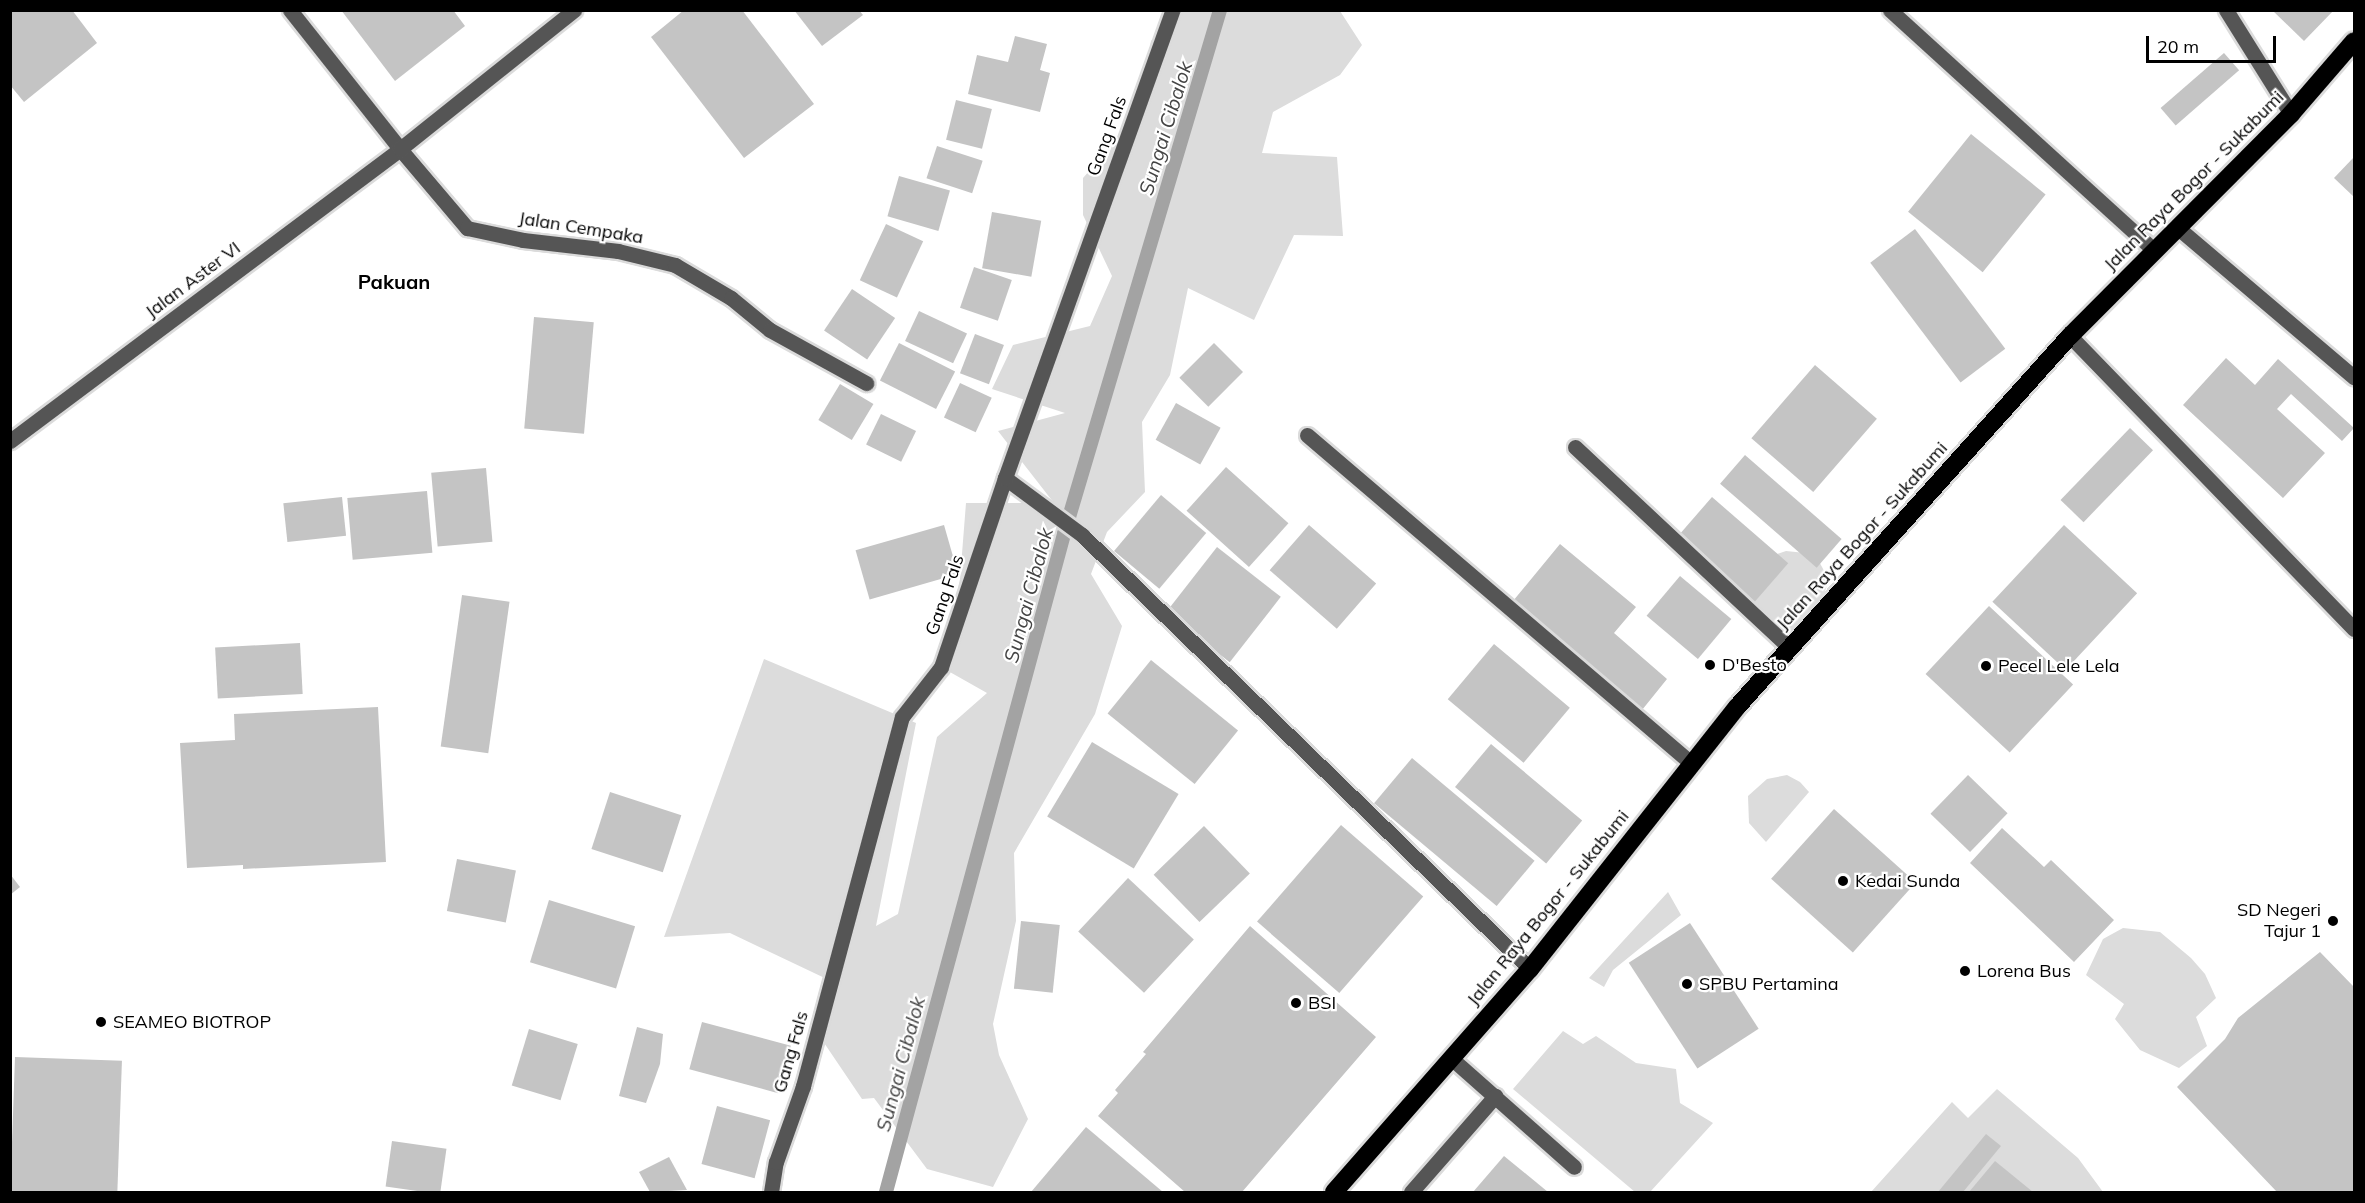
<!DOCTYPE html>
<html>
<head>
<meta charset="utf-8">
<style>
  body { margin:0 }
  #map { position:relative; width:2365px; height:1203px; overflow:hidden; background:#fff; font-family:Mulish,sans-serif }
  div>[style] { position:absolute }
  .green>* { inset:0; background:#dcdcdc }
  .stream>* { height:14px; margin:-7px; padding:0 7px; transform-origin:7px; border-radius:7px; background:#a3a3a3 }
  .building>* { inset:0; background:#c4c4c4; transform-origin:0 0 }
  .roads { filter:drop-shadow(2px 0 #dbdbdb) drop-shadow(-2px 0 #dbdbdb) drop-shadow(0 2px #dbdbdb) drop-shadow(0 -2px #dbdbdb) }
  .minor>* { height:15px; margin:-7.5px; padding:0 7.5px; transform-origin:7.5px; border-radius:7.5px; background:#555 }
  .highway>* { height:18px; margin:-9px; padding:0 9px; transform-origin:9px; border-radius:9px; background:#000 }
  .dots>* { width:16px; height:16px; translate:-50% -50%; box-sizing:border-box; border:3px solid #fff; border-radius:50% }
  span { translate:-50% -50%; white-space:nowrap; text-align:center; line-height:1.15; -webkit-text-stroke:4.5px #fff; paint-order:stroke }
  .street-label { font-size:18px; color:#000 }
  .poi-label { font-size:18px; color:#000 }
  .left { translate:0 -50%; text-align:left }
  .right { translate:-100% -50%; text-align:right }
  .water-label { font-size:20px; color:#444; font-style:italic }
  .neighbourhood-label { font-size:20px; color:#000; font-weight:700 }
  .frame { position:absolute; inset:0; border:12px solid #000; pointer-events:none }
  .scale { position:absolute; left:2146px; top:36px; width:130px; height:27px; box-sizing:border-box; border:3px solid #000; border-top:0; padding-left:8px; font-size:18px; line-height:21px; white-space:nowrap; color:#000; -webkit-text-stroke:4px #fff; paint-order:stroke }
</style>
</head>
<body>
<div id="map">
  <div class="green">
    <div style="clip-path:polygon(1181px 11px,1340px 11px,1362px 45px,1340px 75px,1273px 112px,1262px 153px,1337px 157px,1343px 236px,1294px 235px,1254px 320px,1188px 288px,1170px 375px,1142px 422px,1145px 492px,1107px 532px,1091px 574px,1122px 626px,1095px 714px,1014px 853px,1016px 921px,993px 1024px,999px 1055px,1028px 1119px,993px 1187px,927px 1169px,874px 1098px,862px 1099px,814px 1028px,831px 981px,730px 933px,664px 937px,764px 659px,916px 723px,876px 926px,898px 914px,937px 737px,987px 693px,941px 667px,960px 579px,966px 503px,1054px 503px,998px 431px,1065px 413px,992px 389px,1013px 345px,1090px 326px,1112px 276px,1083px 215px,1083px 178px,1137px 116px,1151px 41px)"></div>
    <div style="clip-path:polygon(1786px 551px,1815px 554px,1829px 580px,1815px 619px,1777px 639px,1750px 621px,1748px 577px,1763px 559px)"></div>
    <div style="clip-path:polygon(1787px 775px,1800px 782px,1809px 792px,1766px 842px,1749px 823px,1748px 796px,1767px 779px)"></div>
    <div style="clip-path:polygon(1668px 892px,1681px 915px,1613px 970px,1604px 987px,1589px 978px)"></div>
    <div style="clip-path:polygon(2123px 928px,2160px 932px,2191px 958px,2205px 974px,2216px 998px,2196px 1017px,2207px 1046px,2179px 1068px,2140px 1050px,2115px 1019px,2124px 1004px,2086px 975px,2103px 939px)"></div>
    <div style="clip-path:polygon(1563px 1031px,1583px 1044px,1596px 1036px,1636px 1063px,1676px 1069px,1680px 1103px,1713px 1123px,1650px 1192px,1635px 1192px,1513px 1089px)"></div>
    <div style="clip-path:polygon(1997px 1089px,2078px 1158px,2103px 1192px,1871px 1192px,1952px 1102px,1968px 1118px)"></div>
  </div>
  <div class="stream">
    <div style="left:886px;top:1192px;width:682px;rotate:-74.86deg"></div>
    <div style="left:1064px;top:534px;width:547px;rotate:-73.42deg"></div>
  </div>
  <div class="building">
    <div style="clip-path:polygon(10px 10px,72px 10px,97px 43px,24px 102px,10px 85px)"></div>
    <div style="clip-path:polygon(341px 10px,453px 10px,465px 26px,395px 81px)"></div>
    <div style="clip-path:polygon(684px 10px,742px 10px,814px 104px,744px 158px,651px 37px)"></div>
    <div style="clip-path:polygon(794px 10px,859px 10px,863px 15px,822px 46px)"></div>
    <div style="clip-path:polygon(2272px 10px,2334px 10px,2304px 41px)"></div>
    <div style="clip-path:polygon(1015px 36px,1047px 44px,1040px 70px,1050px 73px,1040px 112px,968px 94px,977px 55px,1008px 62px)"></div>
    <div style="left:2224px;top:53px;width:23px;height:84px;rotate:49deg"></div>
    <div style="left:956px;top:100px;width:37px;height:41px;rotate:14deg"></div>
    <div style="left:1971px;top:134px;width:96px;height:100px;rotate:39deg"></div>
    <div style="left:937px;top:146px;width:48px;height:34px;rotate:18deg"></div>
    <div style="clip-path:polygon(2354px 157px,2354px 197px,2334px 178px)"></div>
    <div style="left:899px;top:176px;width:53px;height:42px;rotate:16deg"></div>
    <div style="left:992px;top:212px;width:50px;height:57px;rotate:10deg"></div>
    <div style="left:886px;top:224px;width:41px;height:62px;rotate:25deg"></div>
    <div style="left:1915px;top:229px;width:150px;height:56px;rotate:53deg"></div>
    <div style="left:974px;top:267px;width:40px;height:43px;rotate:19deg"></div>
    <div style="left:852px;top:289px;width:52px;height:50px;rotate:34deg"></div>
    <div style="left:919px;top:311px;width:53px;height:33px;rotate:25deg"></div>
    <div style="left:534px;top:317px;width:60px;height:112px;rotate:5deg"></div>
    <div style="left:975px;top:334px;width:31px;height:42px;rotate:21deg"></div>
    <div style="left:899px;top:343px;width:63px;height:42px;rotate:27deg"></div>
    <div style="left:1214px;top:343px;width:41px;height:49px;rotate:45deg"></div>
    <div style="clip-path:polygon(2226px 358px,2255px 385px,2278px 359px,2354px 428px,2342px 441px,2291px 394px,2277px 409px,2325px 453px,2283px 498px,2183px 405px)"></div>
    <div style="left:1815px;top:365px;width:82px;height:97px;rotate:41deg"></div>
    <div style="left:960px;top:383px;width:35px;height:38px;rotate:25deg"></div>
    <div style="left:840px;top:384px;width:39px;height:42px;rotate:31deg"></div>
    <div style="left:1176px;top:403px;width:51px;height:42px;rotate:29deg"></div>
    <div style="left:881px;top:414px;width:39px;height:34px;rotate:26deg"></div>
    <div style="left:2130px;top:428px;width:32px;height:100px;rotate:44deg"></div>
    <div style="left:1745px;top:455px;width:128px;height:38px;rotate:41deg"></div>
    <div style="left:1226px;top:467px;width:84px;height:59px;rotate:42deg"></div>
    <div style="left:486px;top:468px;width:74px;height:55px;rotate:85deg"></div>
    <div style="left:427px;top:491px;width:62px;height:80px;rotate:85deg"></div>
    <div style="left:1161px;top:495px;width:59px;height:73px;rotate:40deg"></div>
    <div style="left:342px;top:497px;width:39px;height:59px;rotate:84deg"></div>
    <div style="left:1712px;top:497px;width:101px;height:56px;rotate:41deg"></div>
    <div style="left:944px;top:525px;width:51px;height:92px;rotate:74deg"></div>
    <div style="left:1309px;top:525px;width:89px;height:60px;rotate:41deg"></div>
    <div style="left:2064px;top:525px;width:100px;height:105px;rotate:43deg"></div>
    <div style="clip-path:polygon(1560px 544px,1636px 607px,1614px 633px,1667px 679px,1642px 710px,1513px 601px)"></div>
    <div style="left:1217px;top:547px;width:81px;height:83px;rotate:38deg"></div>
    <div style="left:1680px;top:576px;width:67px;height:52px;rotate:40deg"></div>
    <div style="left:462px;top:595px;width:48px;height:153px;rotate:8deg"></div>
    <div style="left:1989px;top:606px;width:115px;height:93px;rotate:43deg"></div>
    <div style="left:300px;top:643px;width:51px;height:85px;rotate:87deg"></div>
    <div style="left:1494px;top:644px;width:99px;height:72px;rotate:40deg"></div>
    <div style="left:1151px;top:660px;width:112px;height:69px;rotate:39deg"></div>
    <div style="clip-path:polygon(378px 707px,386px 862px,243px 869px,243px 865px,187px 868px,180px 743px,235px 740px,234px 714px)"></div>
    <div style="left:1092px;top:742px;width:101px;height:87px;rotate:31deg"></div>
    <div style="left:1491px;top:744px;width:119px;height:56px;rotate:40deg"></div>
    <div style="left:1412px;top:758px;width:160px;height:59px;rotate:40deg"></div>
    <div style="left:1968px;top:775px;width:55px;height:54px;rotate:44deg"></div>
    <div style="left:610px;top:792px;width:75px;height:60px;rotate:18deg"></div>
    <div style="left:1834px;top:809px;width:110px;height:94px;rotate:42deg"></div>
    <div style="left:1341px;top:825px;width:109px;height:128px;rotate:41deg"></div>
    <div style="left:1204px;top:826px;width:66px;height:70px;rotate:46deg"></div>
    <div style="clip-path:polygon(2002px 828px,2044px 867px,2051px 860px,2114px 920px,2074px 962px,1970px 863px)"></div>
    <div style="left:457px;top:859px;width:60px;height:53px;rotate:11deg"></div>
    <div style="clip-path:polygon(10px 874px,20px 887px,10px 895px)"></div>
    <div style="left:1128px;top:878px;width:90px;height:73px;rotate:43deg"></div>
    <div style="left:549px;top:900px;width:90px;height:65px;rotate:17deg"></div>
    <div style="left:1021px;top:921px;width:39px;height:68px;rotate:6deg"></div>
    <div style="left:1690px;top:923px;width:126px;height:73px;rotate:57deg"></div>
    <div style="clip-path:polygon(1250px 926px,1376px 1037px,1242px 1192px,1185px 1192px,1098px 1116px,1118px 1093px,1115px 1090px,1146px 1054px,1143px 1052px)"></div>
    <div style="clip-path:polygon(2320px 952px,2354px 987px,2354px 1192px,2277px 1192px,2177px 1087px,2225px 1039px,2238px 1018px)"></div>
    <div style="left:702px;top:1022px;width:92px;height:49px;rotate:15deg"></div>
    <div style="clip-path:polygon(637px 1027px,663px 1034px,660px 1064px,646px 1103px,619px 1096px)"></div>
    <div style="left:529px;top:1029px;width:51px;height:59px;rotate:17deg"></div>
    <div style="left:15px;top:1057px;width:107px;height:135px;rotate:2deg"></div>
    <div style="left:717px;top:1106px;width:55px;height:60px;rotate:15deg"></div>
    <div style="clip-path:polygon(1086px 1127px,1163px 1192px,1031px 1192px)"></div>
    <div style="clip-path:polygon(1986px 1134px,2001px 1146px,1963px 1192px,1938px 1192px)"></div>
    <div style="left:392px;top:1141px;width:55px;height:46px;rotate:8deg"></div>
    <div style="clip-path:polygon(1504px 1156px,1548px 1192px,1473px 1192px)"></div>
    <div style="clip-path:polygon(669px 1157px,687px 1190px,650px 1192px,639px 1172px)"></div>
    <div style="clip-path:polygon(1995px 1161px,2033px 1192px,1969px 1192px)"></div>
  </div>
  <div class="roads">
    <div class="minor">
      <div style="left:290px;top:10px;width:177px;rotate:51.6deg"></div>
      <div style="left:400px;top:149px;width:104px;rotate:49.7deg"></div>
      <div style="left:467px;top:228px;width:57px;rotate:12.1deg"></div>
      <div style="left:523px;top:240px;width:96px;rotate:6.6deg"></div>
      <div style="left:618px;top:251px;width:59px;rotate:13.8deg"></div>
      <div style="left:675px;top:265px;width:65px;rotate:30.5deg"></div>
      <div style="left:731px;top:298px;width:50px;rotate:39.4deg"></div>
      <div style="left:770px;top:330px;width:110px;rotate:28.9deg"></div>
      <div style="left:1890px;top:10px;width:358px;rotate:42.3deg"></div>
      <div style="left:2226px;top:10px;width:123px;rotate:58deg"></div>
      <div style="left:2178px;top:228px;width:231px;rotate:40.3deg"></div>
      <div style="left:2070px;top:336px;width:408px;rotate:45.9deg"></div>
      <div style="left:1307px;top:435px;width:505px;rotate:40.5deg"></div>
      <div style="left:10px;top:441px;width:487px;rotate:-36.8deg"></div>
      <div style="left:400px;top:149px;width:223px;rotate:-38.6deg"></div>
      <div style="left:1575px;top:447px;width:294px;rotate:43.1deg"></div>
      <div style="left:1005px;top:478px;width:96px;rotate:36.5deg"></div>
      <div style="left:1082px;top:535px;width:624px;rotate:44.09deg"></div>
      <div style="left:1451px;top:1058px;width:164px;rotate:41.5deg"></div>
      <div style="left:771px;top:1192px;width:30px;rotate:-81deg"></div>
      <div style="left:776px;top:1162px;width:81px;rotate:-70.4deg"></div>
      <div style="left:803px;top:1086px;width:382px;rotate:-75deg"></div>
      <div style="left:902px;top:717px;width:63px;rotate:-52deg"></div>
      <div style="left:941px;top:667px;width:200px;rotate:-71.3deg"></div>
      <div style="left:1005px;top:478px;width:497px;rotate:-70.3deg"></div>
      <div style="left:1411px;top:1192px;width:128px;rotate:-48.8deg"></div>
    </div>
    <div class="highway">
      <div style="left:1334px;top:1192px;width:297px;rotate:-48.7deg"></div>
      <div style="left:1530px;top:969px;width:334px;rotate:-51.7deg"></div>
      <div style="left:1737px;top:707px;width:499px;rotate:-48.1deg"></div>
      <div style="left:2070px;top:336px;width:313px;rotate:-45.1deg"></div>
      <div style="left:2291px;top:114px;width:96px;rotate:-49.2deg"></div>
    </div>
  </div>
  <div class="dots">
    <div style="left:1710px;top:665px;background:#000"></div>
    <div style="left:1986px;top:666px;background:#000"></div>
    <div style="left:1843px;top:881px;background:#000"></div>
    <div style="left:2333px;top:921px;background:#000"></div>
    <div style="left:1965px;top:971px;background:#000"></div>
    <div style="left:1687px;top:984px;background:#000"></div>
    <div style="left:1296px;top:1003px;background:#000"></div>
    <div style="left:101px;top:1022px;background:#000"></div>
  </div>
  <div class="street-label">
    <span style="left:1107px;top:136px;rotate:-70deg">Gang Fals</span>
    <span style="left:2194px;top:181px;rotate:-45deg">Jalan Raya Bogor - Sukabumi</span>
    <span style="left:581px;top:228px;rotate:9deg">Jalan Cempaka</span>
    <span style="left:193px;top:280px;rotate:-37deg">Jalan Aster VI</span>
    <span style="left:1862px;top:536px;rotate:-48deg">Jalan Raya Bogor - Sukabumi</span>
    <span style="left:945px;top:595px;rotate:-71deg">Gang Fals</span>
    <span style="left:1548px;top:908px;rotate:-51deg">Jalan Raya Bogor - Sukabumi</span>
    <span style="left:791px;top:1052px;rotate:-74deg">Gang Fals</span>
  </div>
  <div class="poi-label">
    <span class="left" style="left:1722px;top:665px">D'Besto</span>
    <span class="left" style="left:1998px;top:666px">Pecel Lele Lela</span>
    <span class="left" style="left:1855px;top:881px">Kedai Sunda</span>
    <span class="right" style="left:2321px;top:921px">SD Negeri<br>Tajur 1</span>
    <span class="left" style="left:1977px;top:971px">Lorena Bus</span>
    <span class="left" style="left:1699px;top:984px">SPBU Pertamina</span>
    <span class="left" style="left:1308px;top:1003px">BSI</span>
    <span class="left" style="left:113px;top:1022px">SEAMEO BIOTROP</span>
  </div>
  <div class="water-label">
    <span style="left:1165px;top:128px;rotate:-73deg">Sungai Cibalok</span>
    <span style="left:1028px;top:595px;rotate:-75deg">Sungai Cibalok</span>
    <span style="left:900px;top:1064px;rotate:-75deg">Sungai Cibalok</span>
  </div>
  <div class="neighbourhood-label">
    <span style="left:394px;top:281px">Pakuan</span>
  </div>
  <div class="frame"></div>
  <div class="scale">20 m</div>
</div>
</body>
</html>
